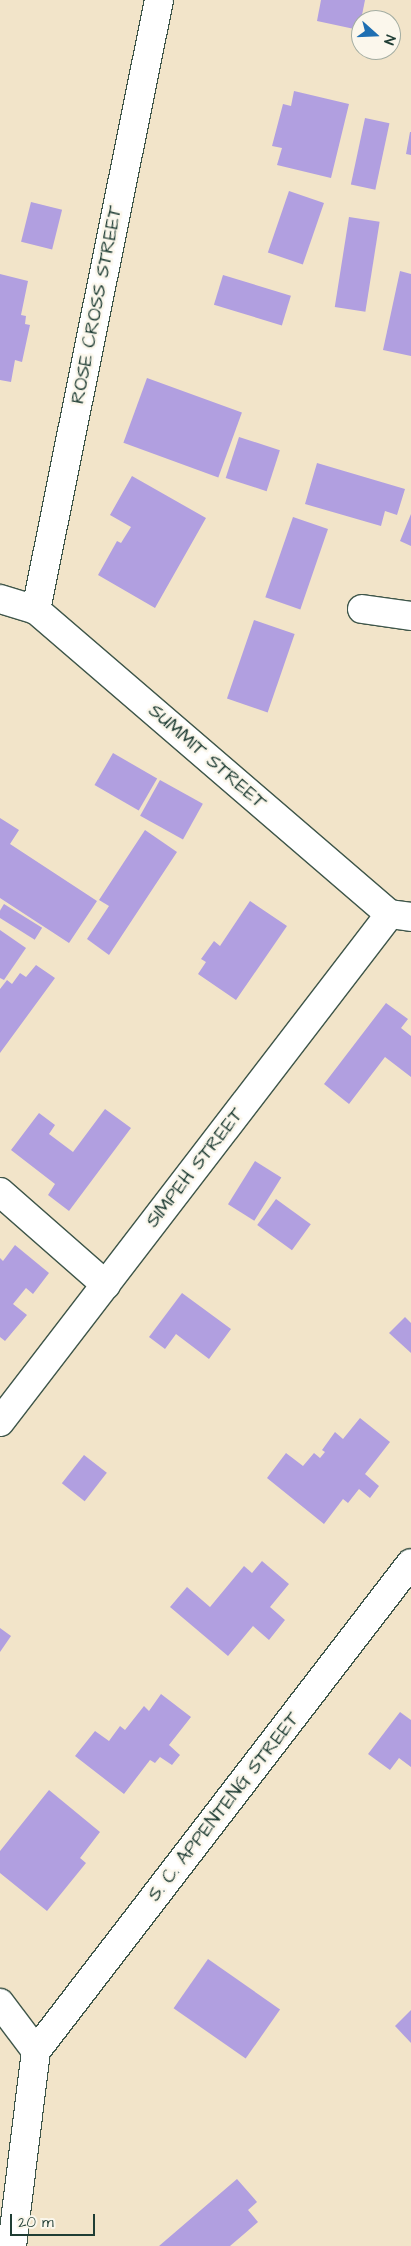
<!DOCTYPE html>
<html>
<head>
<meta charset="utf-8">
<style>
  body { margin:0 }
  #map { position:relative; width:411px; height:2246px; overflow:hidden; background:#f2e4c9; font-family:"Architects Daughter",sans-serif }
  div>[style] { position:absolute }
  .building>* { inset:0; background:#b19fe0; transform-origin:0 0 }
  .roads { filter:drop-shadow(1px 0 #3f564a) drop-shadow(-1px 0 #3f564a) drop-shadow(0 1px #3f564a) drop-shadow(0 -1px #3f564a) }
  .street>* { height:28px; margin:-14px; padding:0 14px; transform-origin:14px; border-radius:14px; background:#fff }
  span { translate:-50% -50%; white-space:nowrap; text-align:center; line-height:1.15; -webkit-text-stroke:5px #fbf7ec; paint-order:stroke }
  .street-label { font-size:19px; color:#1f3d34 }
  .north { position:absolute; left:351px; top:10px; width:50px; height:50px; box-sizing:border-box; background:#fbf7ec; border:1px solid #a3ada2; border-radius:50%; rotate:110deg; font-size:14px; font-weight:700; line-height:20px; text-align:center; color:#1f3d34 }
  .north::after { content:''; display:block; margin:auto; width:18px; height:22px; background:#1f6fb2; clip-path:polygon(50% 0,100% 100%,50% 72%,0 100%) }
  .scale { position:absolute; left:10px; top:2214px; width:85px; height:22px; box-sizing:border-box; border:2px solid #1f3d34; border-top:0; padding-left:6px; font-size:15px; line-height:18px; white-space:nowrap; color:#1f3d34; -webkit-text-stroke:4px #fbf7ec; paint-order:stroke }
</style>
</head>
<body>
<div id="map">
  <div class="building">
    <div style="clip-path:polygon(321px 0,365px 0,359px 30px,317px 21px)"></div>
    <div style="clip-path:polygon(294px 91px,349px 104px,331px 178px,277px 165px,282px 148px,272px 146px,283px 104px,291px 106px)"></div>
    <div style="left:365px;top:118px;width:25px;height:68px;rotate:12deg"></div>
    <div style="clip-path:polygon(410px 132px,411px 132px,411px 155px,406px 154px)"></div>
    <div style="left:289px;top:191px;width:37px;height:65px;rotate:19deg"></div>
    <div style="left:31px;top:202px;width:32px;height:41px;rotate:14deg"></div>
    <div style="left:349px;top:217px;width:31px;height:91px;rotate:9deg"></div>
    <div style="clip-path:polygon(400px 271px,411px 274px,411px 356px,383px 350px)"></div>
    <div style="clip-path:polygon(0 274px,28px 281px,21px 315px,26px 316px,25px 324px,30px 325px,22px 362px,15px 360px,11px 382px,0 380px)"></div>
    <div style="left:223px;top:275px;width:71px;height:31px;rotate:17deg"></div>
    <div style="left:147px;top:378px;width:101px;height:69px;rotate:20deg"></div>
    <div style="left:239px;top:437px;width:43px;height:43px;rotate:18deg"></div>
    <div style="clip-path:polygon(317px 463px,405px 489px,397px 515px,385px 511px,381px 526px,305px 504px)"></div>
    <div style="clip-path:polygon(132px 476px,206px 518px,155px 608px,98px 575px,117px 541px,121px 543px,131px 527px,110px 515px)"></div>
    <div style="clip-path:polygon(411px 514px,411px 546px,400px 541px)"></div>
    <div style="left:293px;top:517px;width:37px;height:85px;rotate:19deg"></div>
    <div style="left:254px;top:620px;width:43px;height:83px;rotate:19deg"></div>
    <div style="left:113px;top:753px;width:51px;height:37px;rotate:30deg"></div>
    <div style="left:160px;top:780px;width:49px;height:41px;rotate:29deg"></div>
    <div style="clip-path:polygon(0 818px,19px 830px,10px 844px,97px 901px,69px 943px,0 898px)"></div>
    <div style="clip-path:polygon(145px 830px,177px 852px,109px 955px,87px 939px,109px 906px,99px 900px)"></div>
    <div style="clip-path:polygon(250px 901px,287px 926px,236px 1000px,198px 974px,206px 962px,201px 959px,214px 941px,220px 946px)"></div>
    <div style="left:4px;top:904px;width:45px;height:14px;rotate:32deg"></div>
    <div style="clip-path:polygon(0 930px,26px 948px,4px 980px,0 978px)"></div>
    <div style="clip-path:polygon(36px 965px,55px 978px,0 1053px,0 989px,7px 980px,12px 984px,20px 973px,26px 977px)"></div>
    <div style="clip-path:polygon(386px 1003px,408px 1019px,401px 1028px,411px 1036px,411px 1077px,385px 1057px,349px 1104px,324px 1084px)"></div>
    <div style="clip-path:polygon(105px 1109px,131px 1128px,69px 1211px,48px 1195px,55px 1184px,11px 1150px,39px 1113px,55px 1125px,49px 1134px,73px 1152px)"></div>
    <div style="left:255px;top:1161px;width:31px;height:51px;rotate:32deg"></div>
    <div style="left:276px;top:1199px;width:43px;height:32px;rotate:36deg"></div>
    <div style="clip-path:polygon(15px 1245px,49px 1273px,33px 1294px,26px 1288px,13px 1304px,27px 1315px,5px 1341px,0 1337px,0 1258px,3px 1261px)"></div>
    <div style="clip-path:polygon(182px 1293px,231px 1329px,209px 1359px,176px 1334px,165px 1349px,149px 1337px)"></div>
    <div style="clip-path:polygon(405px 1317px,411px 1323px,411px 1353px,389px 1333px)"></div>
    <div style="clip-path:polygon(360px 1418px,390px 1442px,365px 1474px,379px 1486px,370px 1498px,359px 1489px,348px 1503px,343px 1499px,324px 1524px,267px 1478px,286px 1453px,303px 1466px,314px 1453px,320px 1458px,325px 1452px,322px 1450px,335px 1432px,343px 1439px)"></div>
    <div style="left:84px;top:1455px;width:29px;height:36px;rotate:38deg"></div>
    <div style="clip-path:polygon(262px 1561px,289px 1584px,270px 1607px,285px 1620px,269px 1640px,253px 1626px,228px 1656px,170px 1607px,187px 1587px,210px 1607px,244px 1566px,252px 1573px)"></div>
    <div style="clip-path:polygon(0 1628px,11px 1636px,0 1652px)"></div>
    <div style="clip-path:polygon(161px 1694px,191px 1717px,169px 1745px,180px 1755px,172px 1765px,160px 1757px,155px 1763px,150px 1760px,124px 1794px,75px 1756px,95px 1731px,109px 1741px,120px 1726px,125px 1730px,144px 1706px,149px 1711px)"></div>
    <div style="clip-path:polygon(400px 1712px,411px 1720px,411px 1767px,399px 1758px,390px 1770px,368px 1754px)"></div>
    <div style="clip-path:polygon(49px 1790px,100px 1832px,80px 1858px,86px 1863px,47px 1911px,0 1873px,0 1851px)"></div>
    <div style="left:208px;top:1959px;width:88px;height:60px;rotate:35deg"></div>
    <div style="clip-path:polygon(411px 2010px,411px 2043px,395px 2026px)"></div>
    <div style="clip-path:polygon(237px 2179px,257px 2202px,248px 2210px,258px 2222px,230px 2246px,159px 2246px)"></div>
  </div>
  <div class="roads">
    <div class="street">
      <div style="left:0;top:599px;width:38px;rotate:17deg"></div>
      <div style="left:36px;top:610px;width:467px;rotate:40.7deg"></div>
      <div style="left:390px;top:914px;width:21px;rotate:8deg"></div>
      <div style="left:362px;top:609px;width:49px;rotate:8.1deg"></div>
      <div style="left:36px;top:610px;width:622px;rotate:-78.6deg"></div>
      <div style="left:0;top:1192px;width:141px;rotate:41.3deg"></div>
      <div style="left:0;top:1422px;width:640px;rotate:-52.49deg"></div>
      <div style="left:0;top:2003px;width:60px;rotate:53.1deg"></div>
      <div style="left:36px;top:2051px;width:615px;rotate:-52.46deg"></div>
      <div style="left:12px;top:2246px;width:196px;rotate:-83deg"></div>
    </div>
  </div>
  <div class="street-label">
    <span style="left:97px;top:305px;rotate:-79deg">ROSE CROSS STREET</span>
    <span style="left:207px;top:757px;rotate:41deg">SUMMIT STREET</span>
    <span style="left:195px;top:1168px;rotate:-52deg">SIMPEH STREET</span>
    <span style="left:224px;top:1807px;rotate:-52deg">S. C. APPENTENG STREET</span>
  </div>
  <div class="north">N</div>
  <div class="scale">20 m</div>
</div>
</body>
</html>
